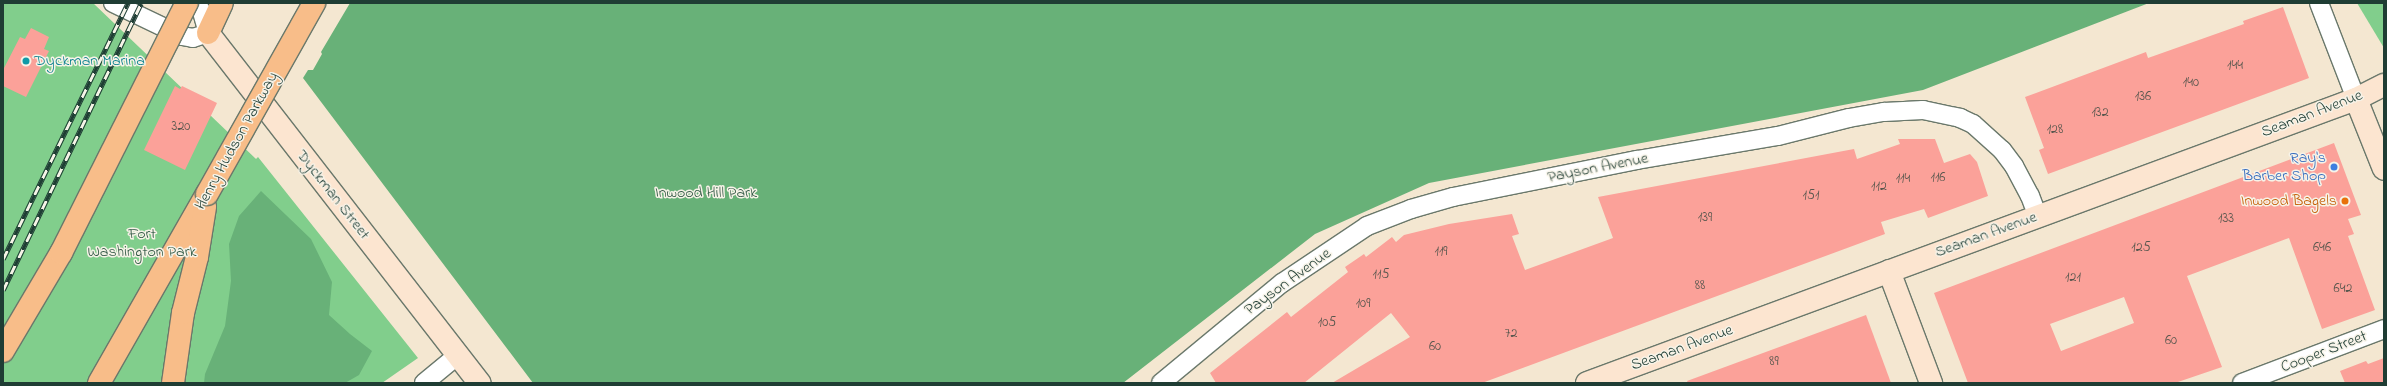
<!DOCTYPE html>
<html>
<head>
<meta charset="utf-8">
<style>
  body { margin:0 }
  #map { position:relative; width:2387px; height:386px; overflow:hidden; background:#f4e7d1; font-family:"Indie Flower",sans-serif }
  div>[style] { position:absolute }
  .green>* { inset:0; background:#81ce8c }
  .forest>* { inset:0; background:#68b178 }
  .building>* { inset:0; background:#fba199 }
  .roads { filter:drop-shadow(1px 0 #6a786b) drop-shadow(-1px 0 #6a786b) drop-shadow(0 1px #6a786b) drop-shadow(0 -1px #6a786b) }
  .street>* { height:18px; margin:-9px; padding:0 9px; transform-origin:9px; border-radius:9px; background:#fff }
  .secondary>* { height:22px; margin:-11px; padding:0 11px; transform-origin:11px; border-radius:11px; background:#fce5d0 }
  .highway>* { height:22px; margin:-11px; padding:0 11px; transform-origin:11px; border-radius:11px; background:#f8bd89 }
  .rail>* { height:4.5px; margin-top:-2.25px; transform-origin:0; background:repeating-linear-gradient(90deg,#f7f3e8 0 9px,#1f3d34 0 18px); box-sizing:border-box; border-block:1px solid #1f3d34 }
  .bridges { filter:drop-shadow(1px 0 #6a786b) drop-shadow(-1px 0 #6a786b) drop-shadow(0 1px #6a786b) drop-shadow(0 -1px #6a786b) }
  .highway-bridge>* { height:22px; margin:-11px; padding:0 11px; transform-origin:11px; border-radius:11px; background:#f8bd89 }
  .dots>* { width:11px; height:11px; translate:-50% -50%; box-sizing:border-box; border:2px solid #f7f3e8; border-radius:50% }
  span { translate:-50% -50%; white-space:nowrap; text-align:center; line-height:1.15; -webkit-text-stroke:3px #f7f3e8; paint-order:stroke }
  .number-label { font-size:14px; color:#56564d }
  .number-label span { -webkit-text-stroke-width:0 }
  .culture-label { font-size:16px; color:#0d838f }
  .left { translate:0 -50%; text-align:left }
  .street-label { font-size:16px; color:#1f3d34 }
  .shop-label { font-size:16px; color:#366cbe }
  .right { translate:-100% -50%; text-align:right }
  .park-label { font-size:16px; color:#335a46 }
  .food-label { font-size:16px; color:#c56008 }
  .frame { position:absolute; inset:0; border:4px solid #1f3d34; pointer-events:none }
</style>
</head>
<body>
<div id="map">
  <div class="green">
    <div style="clip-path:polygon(3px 3px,93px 3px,256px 159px,258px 157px,418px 358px,382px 383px,3px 383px)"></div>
    <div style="clip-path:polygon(2357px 3px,2384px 3px,2384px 48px)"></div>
  </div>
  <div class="forest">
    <div style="clip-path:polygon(350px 3px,2149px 3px,1923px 90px,1429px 183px,1315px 234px,1123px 383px,533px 383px,303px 78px,308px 70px,313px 70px,322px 54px,321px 52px)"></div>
    <div style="clip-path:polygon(261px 191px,311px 239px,332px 282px,329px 315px,350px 334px,372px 351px,359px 375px,345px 383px,204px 383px,205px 374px,225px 326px,231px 281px,229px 244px,239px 216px)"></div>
  </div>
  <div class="building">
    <div style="clip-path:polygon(2283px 7px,2309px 78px,2048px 174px,2039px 150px,2044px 148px,2025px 97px,2146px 52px,2148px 58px,2244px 24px,2243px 21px)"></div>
    <div style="clip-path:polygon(31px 28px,49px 37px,44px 49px,49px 51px,26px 97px,3px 86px,3px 70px,20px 37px,25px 39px)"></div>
    <div style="clip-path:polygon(175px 86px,180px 89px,182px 86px,217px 103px,185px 170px,144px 150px)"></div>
    <div style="clip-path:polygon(1898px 139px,1935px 139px,1944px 163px,1970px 154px,1977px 162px,1988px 196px,1928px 218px,1924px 209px,1881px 222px,1885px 234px,1482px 383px,1332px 383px,1410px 337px,1391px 313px,1304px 383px,1216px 383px,1210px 373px,1287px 312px,1291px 317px,1348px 272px,1345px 267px,1364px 254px,1366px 257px,1392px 237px,1396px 242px,1404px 235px,1449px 224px,1512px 214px,1519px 234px,1512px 236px,1525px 270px,1613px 238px,1598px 197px,1854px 149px,1857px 159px,1900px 144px)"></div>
    <div style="clip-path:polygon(evenodd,2334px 143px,2361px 215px,2348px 219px,2354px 234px,2348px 236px,2375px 310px,2322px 329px,2289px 238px,2187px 276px,2222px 367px,2175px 383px,1968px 383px,1934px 293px,2334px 143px,2124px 297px,2134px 323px,2061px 351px,2050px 324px,2124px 297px)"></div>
    <div style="clip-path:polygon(1866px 315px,1891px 383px,1688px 383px,1687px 381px)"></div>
    <div style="clip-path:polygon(2384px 358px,2384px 383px,2345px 383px,2340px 371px,2366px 361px,2368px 364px)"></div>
  </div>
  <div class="roads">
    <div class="street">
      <div style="left:113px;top:3px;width:76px;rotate:25.6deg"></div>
      <div style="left:182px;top:36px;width:11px;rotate:10deg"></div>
      <div style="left:193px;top:38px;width:16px;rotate:-18deg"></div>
      <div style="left:208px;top:33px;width:22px;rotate:-106deg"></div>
      <div style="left:202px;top:12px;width:11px;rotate:-124deg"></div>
      <div style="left:2319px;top:3px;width:103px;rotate:68.9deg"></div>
      <div style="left:424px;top:383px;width:44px;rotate:-39.5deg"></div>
      <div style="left:1161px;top:383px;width:157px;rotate:-39.6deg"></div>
      <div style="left:1282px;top:283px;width:102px;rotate:-33.8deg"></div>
      <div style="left:1367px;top:226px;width:47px;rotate:-21.1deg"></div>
      <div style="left:1411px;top:209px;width:44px;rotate:-15.9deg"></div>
      <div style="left:1453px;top:197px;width:188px;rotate:-11.4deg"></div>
      <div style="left:1637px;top:160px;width:143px;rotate:-9.7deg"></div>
      <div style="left:1778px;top:136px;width:73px;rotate:-14.2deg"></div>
      <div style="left:1849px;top:118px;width:36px;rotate:-10deg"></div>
      <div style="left:1884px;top:112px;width:39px;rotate:-3deg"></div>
      <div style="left:1923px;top:110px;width:38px;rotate:12deg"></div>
      <div style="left:1960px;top:118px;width:14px;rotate:25deg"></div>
      <div style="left:1973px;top:124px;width:39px;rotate:42deg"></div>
      <div style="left:2002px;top:150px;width:20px;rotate:53deg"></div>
      <div style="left:2014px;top:166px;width:34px;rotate:62deg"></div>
      <div style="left:2030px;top:196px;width:22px;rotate:69deg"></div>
      <div style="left:2242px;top:383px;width:152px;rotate:-20.8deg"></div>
    </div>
    <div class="secondary">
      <div style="left:208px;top:33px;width:443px;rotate:52.2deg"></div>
      <div style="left:2356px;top:99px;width:75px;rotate:68.2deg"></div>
      <div style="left:1889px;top:271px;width:120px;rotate:69.4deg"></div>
      <div style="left:1587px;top:383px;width:820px;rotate:-20.27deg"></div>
      <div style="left:2356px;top:99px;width:31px;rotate:-27deg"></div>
    </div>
    <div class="highway">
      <div style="left:208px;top:33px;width:33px;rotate:-65deg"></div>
      <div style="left:99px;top:383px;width:218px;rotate:-60.3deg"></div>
      <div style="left:173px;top:383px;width:71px;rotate:-81.9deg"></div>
      <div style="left:183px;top:313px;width:58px;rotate:-76deg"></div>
      <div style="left:197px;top:257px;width:51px;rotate:-80.9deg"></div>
    </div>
  </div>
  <div class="rail">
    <div style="left:3px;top:259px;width:285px;rotate:-64deg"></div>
    <div style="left:3px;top:290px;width:318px;rotate:-64.3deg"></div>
  </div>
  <div class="bridges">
    <div class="highway-bridge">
      <div style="left:207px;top:194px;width:219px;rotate:-60.7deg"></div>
      <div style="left:3px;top:351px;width:114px;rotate:-59.4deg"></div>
      <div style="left:61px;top:253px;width:280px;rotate:-63.3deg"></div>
    </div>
  </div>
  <div class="dots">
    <div style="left:26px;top:61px;background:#0f9aa8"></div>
    <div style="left:2334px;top:167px;background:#3f7fe0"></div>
    <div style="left:2345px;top:201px;background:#e8710a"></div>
  </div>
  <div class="number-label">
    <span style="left:2235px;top:66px">144</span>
    <span style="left:2191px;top:83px">140</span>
    <span style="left:2143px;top:97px">136</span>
    <span style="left:2100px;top:113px">132</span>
    <span style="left:181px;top:127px">320</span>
    <span style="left:2055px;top:130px">128</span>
    <span style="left:1938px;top:178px">116</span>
    <span style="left:1903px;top:179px">114</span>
    <span style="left:1879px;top:187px">112</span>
    <span style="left:1811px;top:196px">151</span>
    <span style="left:1705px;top:218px">139</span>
    <span style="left:2226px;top:219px">133</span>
    <span style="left:2141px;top:248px">125</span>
    <span style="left:2322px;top:248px">646</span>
    <span style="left:1441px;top:252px">119</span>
    <span style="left:1381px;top:275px">115</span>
    <span style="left:2073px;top:278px">121</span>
    <span style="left:1700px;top:286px">88</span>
    <span style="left:2343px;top:289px">642</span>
    <span style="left:1363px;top:304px">109</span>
    <span style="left:1327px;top:323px">105</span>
    <span style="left:1511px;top:334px">72</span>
    <span style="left:2171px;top:341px">60</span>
    <span style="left:1435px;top:347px">60</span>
    <span style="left:1774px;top:362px">89</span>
  </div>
  <div class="culture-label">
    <span class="left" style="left:34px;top:61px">Dyckman Marina</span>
  </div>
  <div class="street-label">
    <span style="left:2312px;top:114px;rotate:-21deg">Seaman Avenue</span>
    <span style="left:237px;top:141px;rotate:-61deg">Henry Hudson Parkway</span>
    <span style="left:1598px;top:168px;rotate:-11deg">Payson Avenue</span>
    <span style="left:333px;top:195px;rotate:52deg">Dyckman Street</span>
    <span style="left:1986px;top:235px;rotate:-20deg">Seaman Avenue</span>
    <span style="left:1288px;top:282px;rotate:-36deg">Payson Avenue</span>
    <span style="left:1682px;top:348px;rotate:-20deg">Seaman Avenue</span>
    <span style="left:2324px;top:352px;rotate:-21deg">Cooper Street</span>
  </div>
  <div class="shop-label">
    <span class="right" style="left:2326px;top:167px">Ray's<br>Barber Shop</span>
  </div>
  <div class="park-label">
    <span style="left:706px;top:193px">Inwood Hill Park</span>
    <span style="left:142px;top:243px">Fort<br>Washington Park</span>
  </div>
  <div class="food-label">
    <span class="right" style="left:2337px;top:201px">Inwood Bagels</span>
  </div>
  <div class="frame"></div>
</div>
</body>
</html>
